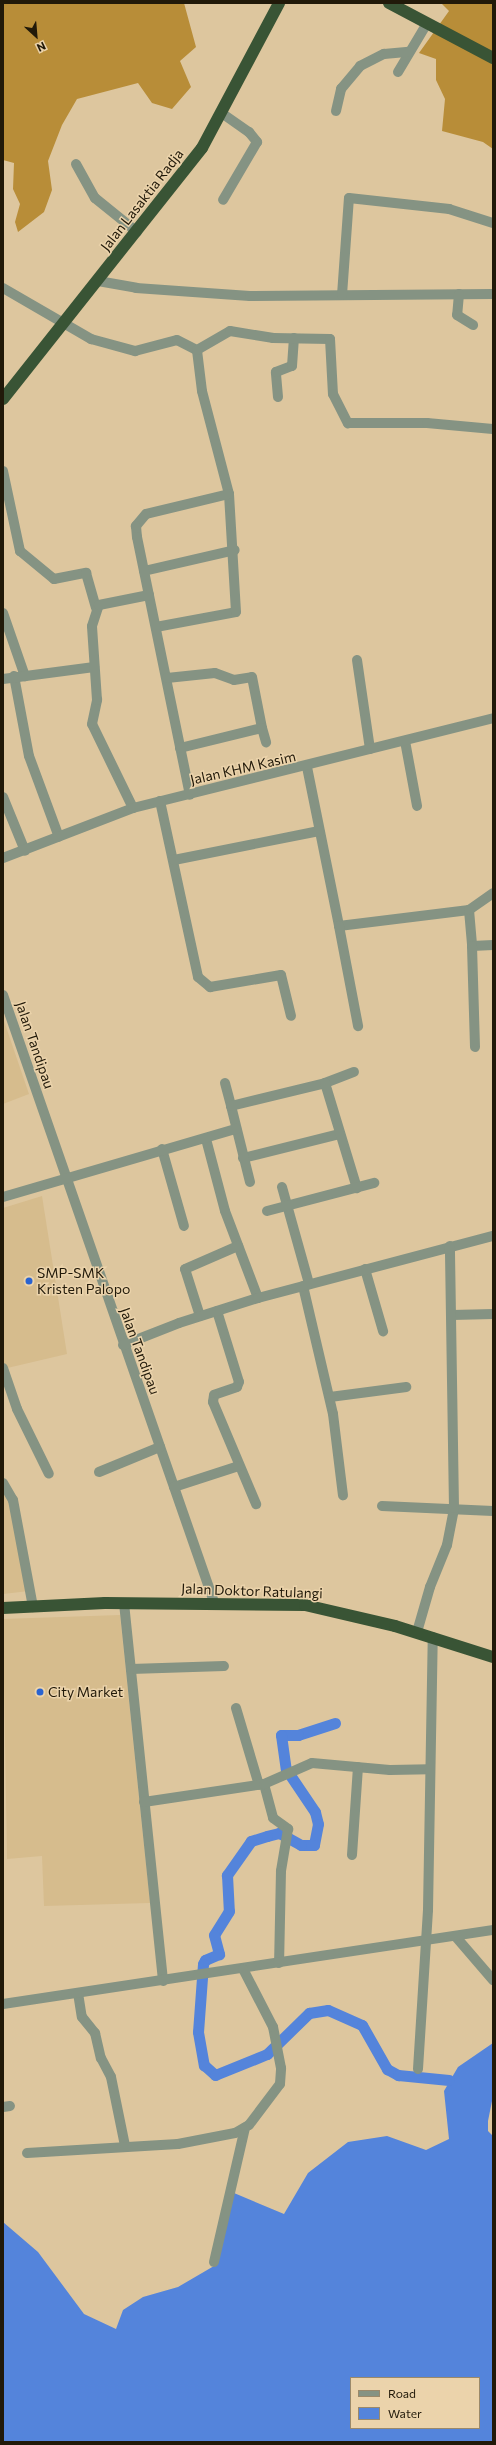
<!DOCTYPE html>
<html>
<head>
<meta charset="utf-8">
<style>
  body { margin:0 }
  #map { position:relative; width:496px; height:2445px; overflow:hidden; background:#ddc69e; font-family:Commissioner,sans-serif }
  div>[style] { position:absolute }
  .built>* { inset:0; background:#d6bc8d }
  .forest>* { inset:0; background:#b88d38 }
  .water>* { inset:0; background:#5484db }
  .canal>* { height:11px; margin:-5.5px; padding:0 5.5px; transform-origin:5.5px; border-radius:5.5px; background:#5484db }
  .minor>* { height:10px; margin:-5px; padding:0 5px; transform-origin:5px; border-radius:5px; background:#859383 }
  .highway>* { height:12px; margin:-6px; padding:0 6px; transform-origin:6px; border-radius:6px; background:#395435 }
  .dots>* { width:11px; height:11px; translate:-50% -50%; box-sizing:border-box; border:2px solid #ebd3ab; border-radius:50% }
  span { translate:-50% -50%; white-space:nowrap; text-align:center; line-height:1.15; -webkit-text-stroke:3px #ebd3ab; paint-order:stroke }
  .street-label { font-size:14px; color:#211909 }
  .poi-label { font-size:14px; color:#211909 }
  .left { translate:0 -50%; text-align:left }
  .frame { position:absolute; inset:0; border:4px solid #211909; pointer-events:none }
  .legend { position:absolute; left:350px; top:2377px; width:130px; height:52px; box-sizing:border-box; background:#ebd3ab; border:1px solid #9a896a; margin:0; padding:5px 7px; list-style:none; font-size:12px; color:#211909 }
  .legend li { display:flex; align-items:center; gap:8px; height:20px }
  .legend b { width:20px; border:1px solid #9a896a }
  .north { position:absolute; left:16px; top:16px; width:40px; height:40px; -webkit-text-stroke:3px #ebd3ab; paint-order:stroke; rotate:154deg; font-size:11px; font-weight:700; line-height:16px; text-align:center; color:#211909 }
  .north::after { content:''; display:block; margin:auto; width:14px; height:18px; background:#211909; clip-path:polygon(50% 0,100% 100%,50% 72%,0 100%) }
</style>
</head>
<body>
<div id="map">
  <div class="built">
    <div style="clip-path:polygon(3px 1018px,29px 1094px,3px 1104px)"></div>
    <div style="clip-path:polygon(42px 1196px,67px 1354px,3px 1369px,3px 1208px)"></div>
    <div style="clip-path:polygon(8px 1484px,29px 1591px,3px 1594px,3px 1486px)"></div>
    <div style="clip-path:polygon(120px 1615px,150px 1903px,44px 1906px,42px 1856px,7px 1859px,3px 1619px)"></div>
  </div>
  <div class="forest">
    <div style="clip-path:polygon(3px 3px,184px 3px,196px 47px,180px 61px,191px 87px,172px 109px,152px 103px,138px 83px,77px 99px,62px 125px,48px 161px,52px 190px,44px 212px,18px 232px,15px 222px,20px 204px,13px 189px,14px 163px,3px 160px)"></div>
    <div style="clip-path:polygon(441px 3px,493px 3px,493px 149px,483px 142px,442px 131px,445px 99px,436px 80px,436px 59px,419px 53px,449px 11px)"></div>
  </div>
  <div class="water">
    <div style="clip-path:polygon(evenodd,493px 2043px,493px 2096px,488px 2121px,488px 2131px,493px 2136px,493px 2442px,3px 2442px,3px 2222px,38px 2252px,84px 2314px,116px 2329px,123px 2310px,143px 2297px,178px 2287px,214px 2266px,234px 2193px,284px 2214px,308px 2173px,348px 2142px,387px 2136px,426px 2150px,449px 2139px,444px 2091px,458px 2067px,493px 2043px,351px 2378px,479px 2378px,479px 2428px,351px 2428px,351px 2378px)"></div>
  </div>
  <div class="canal">
    <div style="left:335px;top:1723px;width:39px;rotate:162deg"></div>
    <div style="left:298px;top:1735px;width:17px;rotate:180deg"></div>
    <div style="left:281px;top:1735px;width:34px;rotate:82deg"></div>
    <div style="left:286px;top:1769px;width:52px;rotate:56deg"></div>
    <div style="left:315px;top:1812px;width:12px;rotate:76deg"></div>
    <div style="left:318px;top:1824px;width:21px;rotate:101deg"></div>
    <div style="left:314px;top:1845px;width:13px;rotate:180deg"></div>
    <div style="left:301px;top:1845px;width:25px;rotate:-151deg"></div>
    <div style="left:279px;top:1833px;width:12px;rotate:166deg"></div>
    <div style="left:267px;top:1836px;width:17px;rotate:163deg"></div>
    <div style="left:251px;top:1841px;width:42px;rotate:125.2deg"></div>
    <div style="left:227px;top:1875px;width:36px;rotate:87deg"></div>
    <div style="left:229px;top:1911px;width:28px;rotate:122deg"></div>
    <div style="left:214px;top:1935px;width:20px;rotate:75deg"></div>
    <div style="left:219px;top:1954px;width:15px;rotate:157deg"></div>
    <div style="left:205px;top:1960px;width:4px;rotate:117deg"></div>
    <div style="left:203px;top:1964px;width:68px;rotate:94.2deg"></div>
    <div style="left:198px;top:2032px;width:34px;rotate:80deg"></div>
    <div style="left:204px;top:2065px;width:15px;rotate:42deg"></div>
    <div style="left:215px;top:2075px;width:56px;rotate:-22deg"></div>
    <div style="left:267px;top:2054px;width:59px;rotate:-44.3deg"></div>
    <div style="left:309px;top:2013px;width:19px;rotate:-9deg"></div>
    <div style="left:328px;top:2010px;width:37px;rotate:24deg"></div>
    <div style="left:362px;top:2025px;width:51px;rotate:60.4deg"></div>
    <div style="left:387px;top:2069px;width:13px;rotate:29deg"></div>
    <div style="left:398px;top:2075px;width:51px;rotate:5.6deg"></div>
  </div>
  <div class="minor">
    <div style="left:398px;top:72px;width:55px;rotate:-59.2deg"></div>
    <div style="left:336px;top:111px;width:23px;rotate:-77deg"></div>
    <div style="left:341px;top:89px;width:30px;rotate:-50deg"></div>
    <div style="left:360px;top:66px;width:27px;rotate:-27deg"></div>
    <div style="left:384px;top:54px;width:25px;rotate:-5deg"></div>
    <div style="left:223px;top:114px;width:32px;rotate:35deg"></div>
    <div style="left:249px;top:132px;width:13px;rotate:51deg"></div>
    <div style="left:257px;top:142px;width:67px;rotate:120.4deg"></div>
    <div style="left:76px;top:164px;width:39px;rotate:61deg"></div>
    <div style="left:95px;top:198px;width:54px;rotate:39deg"></div>
    <div style="left:98px;top:281px;width:39px;rotate:10deg"></div>
    <div style="left:136px;top:288px;width:114px;rotate:4deg"></div>
    <div style="left:250px;top:296px;width:243px;rotate:-0.5deg"></div>
    <div style="left:3px;top:288px;width:102px;rotate:30.1deg"></div>
    <div style="left:91px;top:339px;width:46px;rotate:15.3deg"></div>
    <div style="left:135px;top:351px;width:43px;rotate:-14.7deg"></div>
    <div style="left:177px;top:340px;width:22px;rotate:27deg"></div>
    <div style="left:459px;top:294px;width:21px;rotate:95deg"></div>
    <div style="left:457px;top:315px;width:19px;rotate:32deg"></div>
    <div style="left:342px;top:295px;width:97px;rotate:-85.9deg"></div>
    <div style="left:349px;top:198px;width:101px;rotate:6.3deg"></div>
    <div style="left:449px;top:209px;width:46px;rotate:17.7deg"></div>
    <div style="left:278px;top:397px;width:25px;rotate:-95deg"></div>
    <div style="left:276px;top:372px;width:17px;rotate:-21deg"></div>
    <div style="left:292px;top:366px;width:28px;rotate:-86deg"></div>
    <div style="left:3px;top:471px;width:82px;rotate:78deg"></div>
    <div style="left:20px;top:551px;width:44px;rotate:39.5deg"></div>
    <div style="left:54px;top:579px;width:33px;rotate:-11deg"></div>
    <div style="left:86px;top:573px;width:36px;rotate:74deg"></div>
    <div style="left:229px;top:494px;width:106px;rotate:-104.7deg"></div>
    <div style="left:202px;top:391px;width:41px;rotate:-97deg"></div>
    <div style="left:197px;top:350px;width:38px;rotate:-30deg"></div>
    <div style="left:230px;top:331px;width:44px;rotate:9.2deg"></div>
    <div style="left:273px;top:338px;width:57px;rotate:1deg"></div>
    <div style="left:330px;top:339px;width:55px;rotate:86.9deg"></div>
    <div style="left:333px;top:394px;width:33px;rotate:63deg"></div>
    <div style="left:348px;top:423px;width:79px"></div>
    <div style="left:427px;top:423px;width:66px;rotate:5.2deg"></div>
    <div style="left:144px;top:571px;width:93px;rotate:-13deg"></div>
    <div style="left:3px;top:613px;width:67px;rotate:70.8deg"></div>
    <div style="left:156px;top:627px;width:81px;rotate:-10.6deg"></div>
    <div style="left:236px;top:612px;width:118px;rotate:-93.4deg"></div>
    <div style="left:229px;top:494px;width:85px;rotate:166.5deg"></div>
    <div style="left:146px;top:514px;width:16px;rotate:130deg"></div>
    <div style="left:136px;top:526px;width:11px;rotate:85deg"></div>
    <div style="left:137px;top:537px;width:263px;rotate:78.4deg"></div>
    <div style="left:357px;top:660px;width:90px;rotate:81.7deg"></div>
    <div style="left:14px;top:676px;width:81px;rotate:79.4deg"></div>
    <div style="left:29px;top:756px;width:86px;rotate:69.7deg"></div>
    <div style="left:167px;top:678px;width:48px;rotate:-5.9deg"></div>
    <div style="left:215px;top:673px;width:20px;rotate:20deg"></div>
    <div style="left:234px;top:680px;width:18px;rotate:-9deg"></div>
    <div style="left:252px;top:677px;width:52px;rotate:78.9deg"></div>
    <div style="left:3px;top:679px;width:92px;rotate:-7.5deg"></div>
    <div style="left:405px;top:741px;width:66px;rotate:79.5deg"></div>
    <div style="left:180px;top:748px;width:84px;rotate:-13.7deg"></div>
    <div style="left:262px;top:728px;width:15px;rotate:74deg"></div>
    <div style="left:307px;top:767px;width:162px;rotate:78.6deg"></div>
    <div style="left:339px;top:926px;width:131px;rotate:-7deg"></div>
    <div style="left:469px;top:910px;width:36px;rotate:85deg"></div>
    <div style="left:472px;top:946px;width:21px;rotate:-3deg"></div>
    <div style="left:3px;top:797px;width:58px;rotate:67.8deg"></div>
    <div style="left:160px;top:801px;width:180px;rotate:77.8deg"></div>
    <div style="left:198px;top:977px;width:16px;rotate:40deg"></div>
    <div style="left:210px;top:987px;width:72px;rotate:-9.6deg"></div>
    <div style="left:281px;top:975px;width:42px;rotate:76.3deg"></div>
    <div style="left:133px;top:808px;width:93px;rotate:-116deg"></div>
    <div style="left:92px;top:724px;width:25px;rotate:-78deg"></div>
    <div style="left:97px;top:700px;width:74px;rotate:-93.9deg"></div>
    <div style="left:92px;top:626px;width:22px;rotate:-72deg"></div>
    <div style="left:99px;top:605px;width:51px;rotate:-11.3deg"></div>
    <div style="left:3px;top:858px;width:139px;rotate:-21deg"></div>
    <div style="left:133px;top:808px;width:371px;rotate:-14deg"></div>
    <div style="left:174px;top:860px;width:148px;rotate:-11.3deg"></div>
    <div style="left:469px;top:910px;width:29px;rotate:-35deg"></div>
    <div style="left:339px;top:926px;width:102px;rotate:79.2deg"></div>
    <div style="left:472px;top:946px;width:101px;rotate:88.3deg"></div>
    <div style="left:3px;top:995px;width:643px;rotate:70.83deg"></div>
    <div style="left:225px;top:1083px;width:24px;rotate:75deg"></div>
    <div style="left:325px;top:1083px;width:31px;rotate:-21deg"></div>
    <div style="left:206px;top:1139px;width:74px;rotate:75.2deg"></div>
    <div style="left:225px;top:1211px;width:93px;rotate:69.2deg"></div>
    <div style="left:162px;top:1149px;width:80px;rotate:74.1deg"></div>
    <div style="left:243px;top:1158px;width:100px;rotate:-13.9deg"></div>
    <div style="left:250px;top:1182px;width:78px;rotate:-104deg"></div>
    <div style="left:231px;top:1106px;width:97px;rotate:-13.7deg"></div>
    <div style="left:325px;top:1083px;width:110px;rotate:73.1deg"></div>
    <div style="left:282px;top:1187px;width:101px;rotate:74.4deg"></div>
    <div style="left:3px;top:1197px;width:243px;rotate:-16.3deg"></div>
    <div style="left:267px;top:1211px;width:111px;rotate:-14.7deg"></div>
    <div style="left:365px;top:1269px;width:65px;rotate:73.8deg"></div>
    <div style="left:303px;top:1286px;width:131px;rotate:76.8deg"></div>
    <div style="left:333px;top:1414px;width:82px;rotate:83deg"></div>
    <div style="left:217px;top:1311px;width:74px;rotate:72.8deg"></div>
    <div style="left:239px;top:1382px;width:5px;rotate:112deg"></div>
    <div style="left:237px;top:1387px;width:24px;rotate:161deg"></div>
    <div style="left:214px;top:1395px;width:7px;rotate:98deg"></div>
    <div style="left:213px;top:1402px;width:111px;rotate:67.1deg"></div>
    <div style="left:452px;top:1315px;width:41px;rotate:-1.4deg"></div>
    <div style="left:200px;top:1316px;width:49px;rotate:-107.7deg"></div>
    <div style="left:185px;top:1269px;width:58px;rotate:-23.5deg"></div>
    <div style="left:123px;top:1345px;width:60px;rotate:-21.4deg"></div>
    <div style="left:179px;top:1323px;width:83px;rotate:-17.6deg"></div>
    <div style="left:258px;top:1298px;width:243px;rotate:-14.8deg"></div>
    <div style="left:3px;top:1368px;width:43px;rotate:71.1deg"></div>
    <div style="left:17px;top:1409px;width:72px;rotate:63.8deg"></div>
    <div style="left:330px;top:1397px;width:77px;rotate:-7.5deg"></div>
    <div style="left:99px;top:1472px;width:66px;rotate:-22.3deg"></div>
    <div style="left:3px;top:1483px;width:20px;rotate:60deg"></div>
    <div style="left:13px;top:1500px;width:109px;rotate:79.4deg"></div>
    <div style="left:174px;top:1487px;width:68px;rotate:-17.9deg"></div>
    <div style="left:382px;top:1506px;width:111px;rotate:2.6deg"></div>
    <div style="left:124px;top:1603px;width:380px;rotate:84.1deg"></div>
    <div style="left:417px;top:1632px;width:47px;rotate:-73.9deg"></div>
    <div style="left:430px;top:1587px;width:45px;rotate:-68deg"></div>
    <div style="left:447px;top:1545px;width:38px;rotate:-79deg"></div>
    <div style="left:454px;top:1508px;width:262px;rotate:-90.9deg"></div>
    <div style="left:131px;top:1669px;width:93px;rotate:-1.8deg"></div>
    <div style="left:236px;top:1708px;width:80px;rotate:73.4deg"></div>
    <div style="left:264px;top:1784px;width:35px;rotate:75deg"></div>
    <div style="left:273px;top:1818px;width:19px;rotate:36deg"></div>
    <div style="left:288px;top:1829px;width:43px;rotate:99.5deg"></div>
    <div style="left:281px;top:1871px;width:92px;rotate:91.2deg"></div>
    <div style="left:144px;top:1802px;width:121px;rotate:-8.5deg"></div>
    <div style="left:264px;top:1784px;width:52px;rotate:-23.6deg"></div>
    <div style="left:312px;top:1763px;width:78px;rotate:5.1deg"></div>
    <div style="left:390px;top:1770px;width:39px;rotate:-1deg"></div>
    <div style="left:352px;top:1855px;width:88px;rotate:-86.1deg"></div>
    <div style="left:456px;top:1937px;width:57px;rotate:49.3deg"></div>
    <div style="left:78px;top:1993px;width:24px;rotate:81deg"></div>
    <div style="left:82px;top:2017px;width:21px;rotate:51deg"></div>
    <div style="left:95px;top:2033px;width:26px;rotate:77deg"></div>
    <div style="left:101px;top:2058px;width:21px;rotate:62deg"></div>
    <div style="left:111px;top:2077px;width:70px;rotate:78.5deg"></div>
    <div style="left:3px;top:2004px;width:496px;rotate:-8.6deg"></div>
    <div style="left:418px;top:2069px;width:159px;rotate:-86.4deg"></div>
    <div style="left:428px;top:1910px;width:273px;rotate:-89deg"></div>
    <div style="left:3px;top:2107px;width:7px;rotate:-8deg"></div>
    <div style="left:27px;top:2153px;width:151px;rotate:-3.4deg"></div>
    <div style="left:178px;top:2144px;width:58px;rotate:-10.9deg"></div>
    <div style="left:235px;top:2133px;width:16px;rotate:-30deg"></div>
    <div style="left:249px;top:2125px;width:51px;rotate:-52.9deg"></div>
    <div style="left:280px;top:2084px;width:16px;rotate:-86deg"></div>
    <div style="left:281px;top:2068px;width:42px;rotate:-101deg"></div>
    <div style="left:273px;top:2027px;width:65px;rotate:-117.3deg"></div>
    <div style="left:214px;top:2262px;width:138px;rotate:-77deg"></div>
  </div>
  <div class="highway">
    <div style="left:389px;top:3px;width:118px;rotate:27.9deg"></div>
    <div style="left:3px;top:399px;width:320px;rotate:-51.6deg"></div>
    <div style="left:202px;top:148px;width:164px;rotate:-62deg"></div>
    <div style="left:3px;top:1608px;width:102px;rotate:-2.8deg"></div>
    <div style="left:105px;top:1603px;width:200px;rotate:0.6deg"></div>
    <div style="left:305px;top:1605px;width:92px;rotate:13.1deg"></div>
    <div style="left:395px;top:1626px;width:103px;rotate:17.6deg"></div>
  </div>
  <div class="dots">
    <div style="left:29px;top:1281px;background:#2963d0"></div>
    <div style="left:40px;top:1692px;background:#2963d0"></div>
  </div>
  <div class="street-label">
    <span style="left:142px;top:200px;rotate:-52deg">Jalan Lasaktia Radja</span>
    <span style="left:243px;top:768px;rotate:-13deg">Jalan KHM Kasim</span>
    <span style="left:35px;top:1045px;rotate:71deg">Jalan Tandipau</span>
    <span style="left:140px;top:1351px;rotate:70deg">Jalan Tandipau</span>
    <span style="left:252px;top:1591px;rotate:2deg">Jalan Doktor Ratulangi</span>
  </div>
  <div class="poi-label">
    <span class="left" style="left:37px;top:1281px">SMP-SMK<br>Kristen Palopo</span>
    <span class="left" style="left:48px;top:1692px">City Market</span>
  </div>
  <div class="frame"></div>
  <ul class="legend">
  <li><b style="height:5px;background:#859383"></b>Road</li>
  <li><b style="height:11px;background:#5484db"></b>Water</li>
  </ul>
  <div class="north">N</div>
</div>
</body>
</html>
